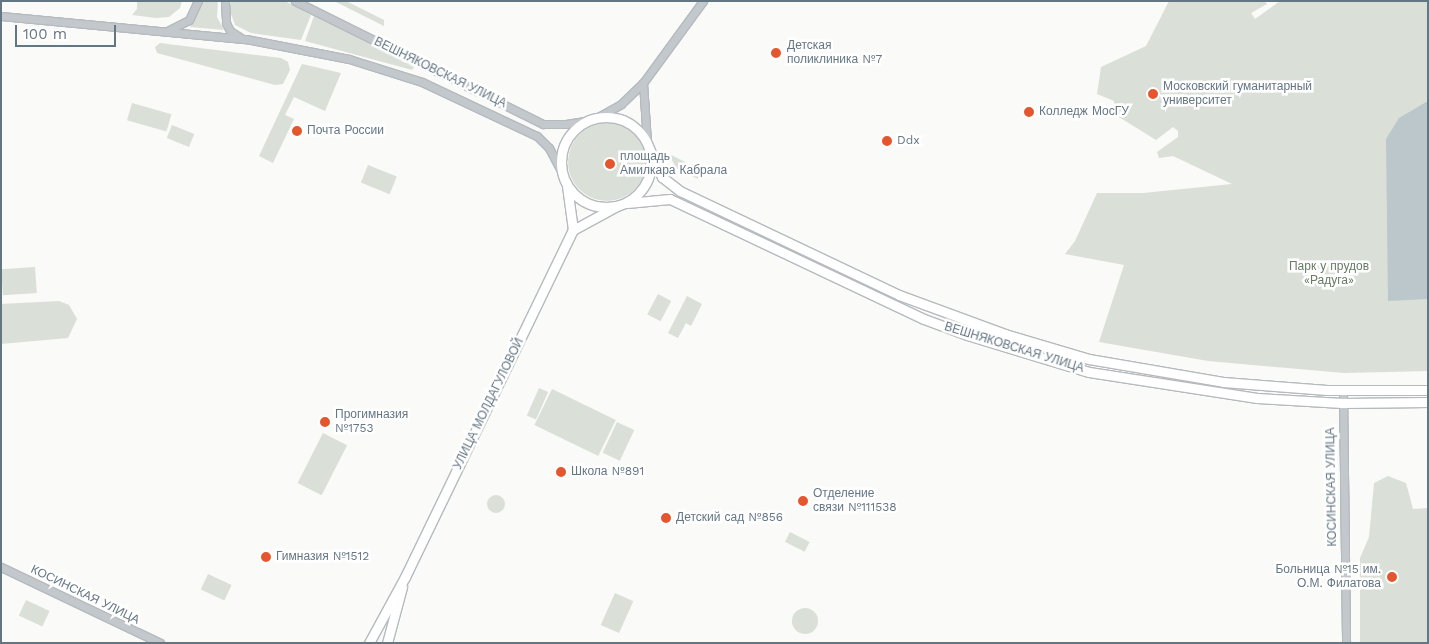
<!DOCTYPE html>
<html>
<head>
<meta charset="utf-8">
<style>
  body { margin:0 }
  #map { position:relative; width:1429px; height:644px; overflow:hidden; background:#fafaf8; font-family:"Work Sans",sans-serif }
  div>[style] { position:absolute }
  .green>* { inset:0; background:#dadfd7; transform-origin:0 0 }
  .round { border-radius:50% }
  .water>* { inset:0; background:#bbc7cb }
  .roads { filter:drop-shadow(1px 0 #b5babe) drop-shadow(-1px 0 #b5babe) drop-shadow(0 1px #b5babe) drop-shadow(0 -1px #b5babe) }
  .minor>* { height:7px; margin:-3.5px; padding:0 3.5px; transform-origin:3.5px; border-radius:3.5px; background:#c3c8cc }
  .major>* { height:9px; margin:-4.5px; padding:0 4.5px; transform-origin:4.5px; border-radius:4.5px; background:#fff }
  .major>.ring { margin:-4.5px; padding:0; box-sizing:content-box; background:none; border:9px solid #fff; border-radius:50% }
  .dots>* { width:14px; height:14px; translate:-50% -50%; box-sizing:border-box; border:2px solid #fff; border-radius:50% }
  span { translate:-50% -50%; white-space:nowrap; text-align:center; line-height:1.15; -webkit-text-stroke:5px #fff; paint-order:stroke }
  .poi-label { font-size:12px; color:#657683 }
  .left { translate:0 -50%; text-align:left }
  .right { translate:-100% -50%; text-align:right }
  .street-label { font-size:12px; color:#657683 }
  .park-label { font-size:12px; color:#687a64 }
  .frame { position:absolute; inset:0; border:2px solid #657683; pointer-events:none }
  .scale { position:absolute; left:15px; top:25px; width:101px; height:22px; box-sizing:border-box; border:2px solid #657683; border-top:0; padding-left:6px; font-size:15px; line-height:18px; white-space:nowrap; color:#657683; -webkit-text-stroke:4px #fff; paint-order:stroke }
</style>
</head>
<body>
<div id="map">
  <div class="green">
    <div style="clip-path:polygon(137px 1px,182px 1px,180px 8px,169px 17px,156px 18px,132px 15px,137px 9px)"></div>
    <div style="clip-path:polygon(203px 1px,218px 1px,217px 17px,224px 30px,190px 27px)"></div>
    <div style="clip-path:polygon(231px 1px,285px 1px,311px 15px,301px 40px,251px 33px,235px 25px,230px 11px)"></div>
    <div style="clip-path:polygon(334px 1px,346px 1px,384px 20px,384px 26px)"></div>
    <div style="clip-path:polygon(1169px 1px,1265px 1px,1267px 4px,1251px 13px,1255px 19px,1280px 1px,1428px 1px,1428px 371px,1344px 373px,1208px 361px,1099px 342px,1124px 265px,1065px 254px,1075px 241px,1097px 193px,1143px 193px,1232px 184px,1173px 156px,1159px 158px,1157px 152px,1178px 137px,1178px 131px,1173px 127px,1156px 140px,1114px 114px,1114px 101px,1097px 94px,1101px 67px,1146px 46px)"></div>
    <div style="clip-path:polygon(314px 16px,385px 51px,415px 66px,412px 70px,305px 41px)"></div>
    <div style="clip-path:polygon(160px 43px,281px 58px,288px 62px,290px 70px,283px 84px,275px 85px,157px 53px,155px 47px)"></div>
    <div style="clip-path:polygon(302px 64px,341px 73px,325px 111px,294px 97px,285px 115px,294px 119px,273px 163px,259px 156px)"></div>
    <div style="left:132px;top:103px;width:41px;height:18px;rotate:16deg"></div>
    <div class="round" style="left:568px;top:123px;width:78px;height:78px"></div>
    <div style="left:172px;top:125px;width:24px;height:14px;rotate:22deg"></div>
    <div style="clip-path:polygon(669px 154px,706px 172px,703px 177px,698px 179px,676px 168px)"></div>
    <div style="left:368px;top:165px;width:31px;height:19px;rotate:22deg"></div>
    <div style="left:35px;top:267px;width:26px;height:34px;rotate:86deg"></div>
    <div style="left:658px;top:294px;width:15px;height:23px;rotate:28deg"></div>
    <div style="clip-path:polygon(687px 296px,702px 304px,691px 326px,686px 323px,678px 338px,668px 333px)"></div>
    <div style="clip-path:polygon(59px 301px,69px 305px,77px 319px,68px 338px,1px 344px,1px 304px)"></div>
    <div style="left:539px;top:388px;width:10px;height:30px;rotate:24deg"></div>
    <div style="left:552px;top:389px;width:71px;height:40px;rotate:26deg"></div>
    <div style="left:617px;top:422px;width:19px;height:34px;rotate:25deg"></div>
    <div style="left:323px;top:433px;width:27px;height:56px;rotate:27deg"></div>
    <div style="clip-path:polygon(1388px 476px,1406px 483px,1413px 509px,1428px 508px,1428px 643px,1360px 643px,1360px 558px,1369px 537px,1374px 483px)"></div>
    <div class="round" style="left:487px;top:495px;width:18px;height:18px"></div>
    <div style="left:790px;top:532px;width:22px;height:11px;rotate:27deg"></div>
    <div style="left:208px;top:574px;width:26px;height:17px;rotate:25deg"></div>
    <div style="left:615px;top:593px;width:20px;height:35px;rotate:24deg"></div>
    <div style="left:26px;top:600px;width:26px;height:17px;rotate:25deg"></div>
    <div class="round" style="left:792px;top:608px;width:26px;height:26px"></div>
  </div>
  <div class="water">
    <div style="clip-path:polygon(1428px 101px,1428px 299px,1388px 301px,1386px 139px,1399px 118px)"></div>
  </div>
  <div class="roads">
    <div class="minor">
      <div style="left:225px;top:1px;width:22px;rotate:87deg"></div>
      <div style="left:226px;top:23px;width:9px;rotate:63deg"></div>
      <div style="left:230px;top:31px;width:13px;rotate:32deg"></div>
      <div style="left:295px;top:1px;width:277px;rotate:26.4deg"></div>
      <div style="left:543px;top:124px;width:23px"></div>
      <div style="left:566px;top:124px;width:24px;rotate:-9deg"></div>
      <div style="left:1px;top:16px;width:246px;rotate:5.4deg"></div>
      <div style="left:246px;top:39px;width:105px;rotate:11deg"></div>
      <div style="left:349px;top:59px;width:77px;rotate:17.5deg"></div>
      <div style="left:422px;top:82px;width:127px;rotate:25.2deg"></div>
      <div style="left:537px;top:136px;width:17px;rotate:45deg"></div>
      <div style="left:549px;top:148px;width:30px;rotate:62deg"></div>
      <div style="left:169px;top:30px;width:22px;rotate:-27deg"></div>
      <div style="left:189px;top:20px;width:21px;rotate:-65deg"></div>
      <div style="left:643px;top:83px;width:59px;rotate:86.1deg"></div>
      <div style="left:598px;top:117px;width:26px;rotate:-29deg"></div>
      <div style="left:621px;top:104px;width:30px;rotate:-44deg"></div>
      <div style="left:643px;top:83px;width:102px;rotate:-53.8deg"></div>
      <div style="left:1343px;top:391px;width:252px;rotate:89.3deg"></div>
      <div style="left:1px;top:567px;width:176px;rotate:25.5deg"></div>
    </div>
    <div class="major">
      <div class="ring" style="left:561px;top:117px;width:81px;height:81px"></div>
      <div style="left:649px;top:148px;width:32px;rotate:66deg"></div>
      <div style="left:662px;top:177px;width:23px;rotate:38deg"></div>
      <div style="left:680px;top:191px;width:242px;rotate:25.4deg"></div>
      <div style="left:899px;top:295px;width:113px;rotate:20.2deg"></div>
      <div style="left:1005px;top:334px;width:88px;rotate:16.6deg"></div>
      <div style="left:1089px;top:359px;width:136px;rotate:9.7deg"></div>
      <div style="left:1223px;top:382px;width:104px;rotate:4.4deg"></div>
      <div style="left:1327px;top:390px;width:101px"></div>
      <div style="left:567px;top:186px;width:44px;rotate:82.2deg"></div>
      <div style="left:627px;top:203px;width:43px;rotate:-5.3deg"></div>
      <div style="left:670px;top:199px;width:281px;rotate:25.3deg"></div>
      <div style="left:924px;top:319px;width:46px;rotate:20.4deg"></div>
      <div style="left:967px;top:335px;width:127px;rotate:16.9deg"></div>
      <div style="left:1089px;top:372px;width:170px;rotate:8.8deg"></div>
      <div style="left:1257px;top:398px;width:85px;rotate:3.4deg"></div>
      <div style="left:1342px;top:403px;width:86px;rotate:-0.7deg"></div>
      <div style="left:369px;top:643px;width:75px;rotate:-61.4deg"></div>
      <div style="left:405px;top:577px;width:386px;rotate:-64.2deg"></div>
      <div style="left:573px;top:230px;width:50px;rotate:-28.6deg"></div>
      <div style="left:387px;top:643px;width:58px;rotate:-75deg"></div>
    </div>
  </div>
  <div class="dots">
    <div style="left:776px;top:53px;background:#e4572e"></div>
    <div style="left:1153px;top:94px;background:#e4572e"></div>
    <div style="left:1029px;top:112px;background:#e4572e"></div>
    <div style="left:297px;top:131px;background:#e4572e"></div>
    <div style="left:887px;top:141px;background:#e4572e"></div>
    <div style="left:610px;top:164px;background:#e4572e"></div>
    <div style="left:325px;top:422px;background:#e4572e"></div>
    <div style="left:561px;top:472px;background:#e4572e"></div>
    <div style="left:803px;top:501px;background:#e4572e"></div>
    <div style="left:666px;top:518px;background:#e4572e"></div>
    <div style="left:266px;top:557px;background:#e4572e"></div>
    <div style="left:1392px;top:577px;background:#e4572e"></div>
  </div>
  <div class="poi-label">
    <span class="left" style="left:787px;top:53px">Детская<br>поликлиника №7</span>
    <span class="left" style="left:1163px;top:94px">Московский гуманитарный<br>университет</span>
    <span class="left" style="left:1039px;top:112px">Колледж МосГУ</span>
    <span class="left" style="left:307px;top:131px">Почта России</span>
    <span class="left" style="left:897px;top:141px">Ddx</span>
    <span class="left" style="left:620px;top:164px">площадь<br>Амилкара Кабрала</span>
    <span class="left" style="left:335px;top:422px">Прогимназия<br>№1753</span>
    <span class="left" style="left:571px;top:472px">Школа №891</span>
    <span class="left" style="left:813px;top:501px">Отделение<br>связи №111538</span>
    <span class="left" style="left:676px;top:518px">Детский сад №856</span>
    <span class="left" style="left:276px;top:557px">Гимназия №1512</span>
    <span class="right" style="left:1381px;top:577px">Больница №15 им.<br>О.М. Филатова</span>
  </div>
  <div class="street-label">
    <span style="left:440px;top:73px;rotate:26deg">ВЕШНЯКОВСКАЯ УЛИЦА</span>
    <span style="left:1014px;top:348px;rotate:17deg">ВЕШНЯКОВСКАЯ УЛИЦА</span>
    <span style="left:489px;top:404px;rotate:-64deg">УЛИЦА МОЛДАГУЛОВОЙ</span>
    <span style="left:1332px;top:487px;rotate:-91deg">КОСИНСКАЯ УЛИЦА</span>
    <span style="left:85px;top:595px;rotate:26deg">КОСИНСКАЯ УЛИЦА</span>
  </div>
  <div class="park-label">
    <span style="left:1329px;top:274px">Парк у прудов<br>«Радуга»</span>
  </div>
  <div class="frame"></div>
  <div class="scale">100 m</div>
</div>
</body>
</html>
